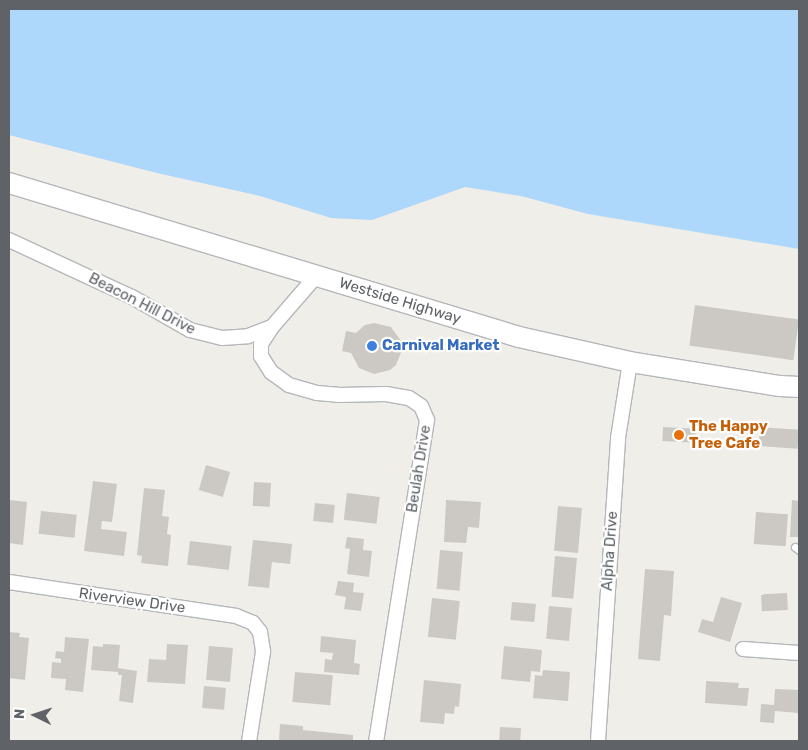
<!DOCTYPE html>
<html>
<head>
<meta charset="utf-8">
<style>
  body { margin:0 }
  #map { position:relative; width:808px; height:750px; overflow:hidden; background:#f0eee8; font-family:Rubik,sans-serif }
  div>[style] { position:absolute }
  .water>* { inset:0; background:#add7fb }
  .building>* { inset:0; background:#ccc9c4; transform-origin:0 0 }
  .roads { filter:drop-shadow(1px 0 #b5b7bb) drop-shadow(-1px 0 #b5b7bb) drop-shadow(0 1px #b5b7bb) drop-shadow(0 -1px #b5b7bb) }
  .service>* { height:7px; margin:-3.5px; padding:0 3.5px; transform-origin:3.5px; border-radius:3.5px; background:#fff }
  .minor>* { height:14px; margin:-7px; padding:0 7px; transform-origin:7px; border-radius:7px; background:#fff }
  .secondary>* { height:20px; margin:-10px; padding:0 10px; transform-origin:10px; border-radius:10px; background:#fff }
  .dots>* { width:14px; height:14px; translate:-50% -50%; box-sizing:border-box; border:2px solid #fff; border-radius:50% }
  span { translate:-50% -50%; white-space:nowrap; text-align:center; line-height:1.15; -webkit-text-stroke:4.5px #fff; paint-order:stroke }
  .street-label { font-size:15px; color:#5f6267 }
  .shop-label { font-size:15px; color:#366cbe; font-weight:700 }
  .left { translate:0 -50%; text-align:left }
  .food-label { font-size:15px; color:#c56008; font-weight:700 }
  .frame { position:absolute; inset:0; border:10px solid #5f6267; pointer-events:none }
  .north { position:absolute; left:10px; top:690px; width:50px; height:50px; -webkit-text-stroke:4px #fff; paint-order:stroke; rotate:274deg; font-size:14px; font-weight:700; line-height:20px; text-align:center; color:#5f6267 }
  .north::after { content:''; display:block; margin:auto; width:18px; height:22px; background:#5f6267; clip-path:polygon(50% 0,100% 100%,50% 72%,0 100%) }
</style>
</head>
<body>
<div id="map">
  <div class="water">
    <div style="clip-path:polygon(9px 9px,799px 9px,799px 249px,588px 214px,521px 196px,465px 187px,372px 220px,331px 218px,260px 196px,157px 173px,9px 135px)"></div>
  </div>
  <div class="building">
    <div style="left:695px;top:305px;width:105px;height:41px;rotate:8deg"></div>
    <div style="clip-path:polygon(374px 323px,391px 327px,401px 341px,402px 350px,396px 365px,390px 370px,374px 374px,359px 368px,351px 353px,342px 351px,346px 331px,356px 333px,365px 325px)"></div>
    <div style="left:663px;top:427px;width:33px;height:14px;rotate:3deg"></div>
    <div style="left:760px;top:427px;width:39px;height:19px;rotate:4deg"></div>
    <div style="left:206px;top:465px;width:25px;height:26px;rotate:16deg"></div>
    <div style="clip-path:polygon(93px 481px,117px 484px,112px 522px,102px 521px,101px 529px,127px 532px,124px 556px,84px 551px)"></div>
    <div style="left:254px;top:482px;width:17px;height:24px;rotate:3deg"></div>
    <div style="clip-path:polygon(144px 488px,165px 490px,162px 516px,169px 517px,167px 534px,171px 535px,168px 566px,141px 563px,142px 556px,137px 555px)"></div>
    <div style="left:347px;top:493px;width:33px;height:27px;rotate:7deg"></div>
    <div style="clip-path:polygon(9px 500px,27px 502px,23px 545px,9px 543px)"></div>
    <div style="clip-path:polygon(446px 500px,481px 502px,479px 528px,468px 527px,466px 543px,444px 542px)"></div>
    <div style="clip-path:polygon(792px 500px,799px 501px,799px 537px,790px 537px)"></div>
    <div style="left:315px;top:503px;width:20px;height:18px;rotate:6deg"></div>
    <div style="left:558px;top:506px;width:24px;height:45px;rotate:5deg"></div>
    <div style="left:41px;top:511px;width:36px;height:23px;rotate:6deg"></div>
    <div style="left:756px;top:512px;width:32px;height:32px;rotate:4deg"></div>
    <div style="clip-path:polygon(347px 537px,364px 539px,363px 550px,372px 551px,369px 577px,347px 574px,350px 549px,345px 548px)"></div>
    <div style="clip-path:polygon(253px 540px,292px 544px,290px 564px,272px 562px,269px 588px,248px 586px)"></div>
    <div style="left:190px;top:541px;width:42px;height:24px;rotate:7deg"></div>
    <div style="left:440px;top:550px;width:23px;height:39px;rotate:5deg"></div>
    <div style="left:555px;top:556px;width:22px;height:41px;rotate:5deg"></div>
    <div style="clip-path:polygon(645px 569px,674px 571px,671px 616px,664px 615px,660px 661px,638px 659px)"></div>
    <div style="clip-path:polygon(338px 581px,354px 583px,353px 592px,364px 593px,361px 611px,344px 609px,346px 597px,335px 595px)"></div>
    <div style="left:787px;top:593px;width:17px;height:26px;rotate:87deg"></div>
    <div style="clip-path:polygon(721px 597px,742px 603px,730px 642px,698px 632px,702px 619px,713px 622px)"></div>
    <div style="left:432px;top:598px;width:28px;height:39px;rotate:6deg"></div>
    <div style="left:512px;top:602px;width:24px;height:18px;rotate:5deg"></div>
    <div style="left:549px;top:606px;width:23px;height:33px;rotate:5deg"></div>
    <div style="clip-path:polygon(9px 632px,20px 633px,19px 637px,29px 638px,25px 680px,9px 678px)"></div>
    <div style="clip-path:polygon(321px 636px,356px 640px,354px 663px,360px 664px,359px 675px,324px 672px,325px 659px,332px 660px,333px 653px,320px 652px)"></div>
    <div style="clip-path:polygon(65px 637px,89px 639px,83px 692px,65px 690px,66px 679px,51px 678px,52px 662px,61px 663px,61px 659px,55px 658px,56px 651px,64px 652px)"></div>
    <div style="clip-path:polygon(103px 644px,120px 645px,118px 668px,137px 671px,133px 703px,119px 701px,122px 675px,118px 675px,118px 672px,91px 670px,93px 646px,103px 647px)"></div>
    <div style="clip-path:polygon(167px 644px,188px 645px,185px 684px,147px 682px,149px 659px,166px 660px)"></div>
    <div style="left:209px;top:646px;width:24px;height:34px;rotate:5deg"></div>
    <div style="clip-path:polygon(504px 646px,542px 650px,540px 672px,531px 671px,530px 682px,501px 679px)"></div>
    <div style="clip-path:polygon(543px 670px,570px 672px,568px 701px,533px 698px,535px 675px,542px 676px)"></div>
    <div style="left:295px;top:672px;width:38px;height:30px;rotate:5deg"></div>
    <div style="clip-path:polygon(424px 680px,461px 684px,459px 707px,455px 706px,454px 714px,445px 713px,444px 724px,420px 722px)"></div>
    <div style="clip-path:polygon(706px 681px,739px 683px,738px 688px,749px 688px,747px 706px,705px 703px)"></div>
    <div style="left:204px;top:686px;width:22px;height:22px;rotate:5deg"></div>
    <div style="clip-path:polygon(775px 689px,799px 690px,798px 713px,775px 711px,774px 723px,760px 722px,761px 704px,774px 705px)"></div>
    <div style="clip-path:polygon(280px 724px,303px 726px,303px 730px,353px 735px,353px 741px,279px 741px)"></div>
    <div style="left:500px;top:727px;width:21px;height:14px;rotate:3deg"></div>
  </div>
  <div class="roads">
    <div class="service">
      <div style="left:795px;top:547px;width:5px;rotate:37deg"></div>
    </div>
    <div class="minor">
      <div style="left:9px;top:240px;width:136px;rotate:24.9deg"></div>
      <div style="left:132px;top:297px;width:67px;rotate:29.6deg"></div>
      <div style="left:190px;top:330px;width:33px;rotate:14deg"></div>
      <div style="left:222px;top:338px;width:26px;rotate:-4deg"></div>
      <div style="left:248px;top:336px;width:26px;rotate:-21deg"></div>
      <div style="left:272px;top:327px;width:69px;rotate:-49.1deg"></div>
      <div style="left:272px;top:327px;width:20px;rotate:123deg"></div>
      <div style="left:261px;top:344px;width:12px;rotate:90deg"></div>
      <div style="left:261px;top:356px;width:19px;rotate:58deg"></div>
      <div style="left:271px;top:372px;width:22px;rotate:36deg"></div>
      <div style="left:289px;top:385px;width:29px;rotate:16deg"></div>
      <div style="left:317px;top:393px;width:21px;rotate:5deg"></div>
      <div style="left:338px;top:395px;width:48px;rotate:-1.2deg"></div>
      <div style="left:386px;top:394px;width:23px;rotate:10deg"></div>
      <div style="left:409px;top:398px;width:14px;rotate:34deg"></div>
      <div style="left:421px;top:406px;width:15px;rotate:67deg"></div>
      <div style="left:427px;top:420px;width:325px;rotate:99deg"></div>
      <div style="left:9px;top:582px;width:230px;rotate:8.5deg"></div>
      <div style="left:236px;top:616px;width:18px;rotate:22deg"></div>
      <div style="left:253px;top:623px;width:11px;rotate:52deg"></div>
      <div style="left:260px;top:632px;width:20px;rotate:81deg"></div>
      <div style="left:263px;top:652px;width:90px;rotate:98.9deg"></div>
      <div style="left:743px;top:649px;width:56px;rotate:4.1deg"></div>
      <div style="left:598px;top:741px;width:304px;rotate:-86.2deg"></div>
      <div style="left:618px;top:438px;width:77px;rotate:-81deg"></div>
    </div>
    <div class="secondary">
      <div style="left:9px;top:183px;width:533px;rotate:16.8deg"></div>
      <div style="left:519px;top:337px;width:114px;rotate:12.7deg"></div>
      <div style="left:630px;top:362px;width:152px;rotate:9.1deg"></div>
      <div style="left:780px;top:386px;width:19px;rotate:3deg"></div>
    </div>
  </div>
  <div class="dots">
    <div style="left:372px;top:346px;background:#3f7fe0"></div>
    <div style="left:679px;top:435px;background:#e8710a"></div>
  </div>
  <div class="street-label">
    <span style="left:400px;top:301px;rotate:17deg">Westside Highway</span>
    <span style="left:142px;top:304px;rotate:27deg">Beacon Hill Drive</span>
    <span style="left:419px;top:469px;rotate:-81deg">Beulah Drive</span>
    <span style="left:610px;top:551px;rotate:-86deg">Alpha Drive</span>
    <span style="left:132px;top:601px;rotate:8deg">Riverview Drive</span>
  </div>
  <div class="shop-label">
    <span class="left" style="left:382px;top:346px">Carnival Market</span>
  </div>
  <div class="food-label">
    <span class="left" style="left:689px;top:435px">The Happy<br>Tree Cafe</span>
  </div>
  <div class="frame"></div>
  <div class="north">N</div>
</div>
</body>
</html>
